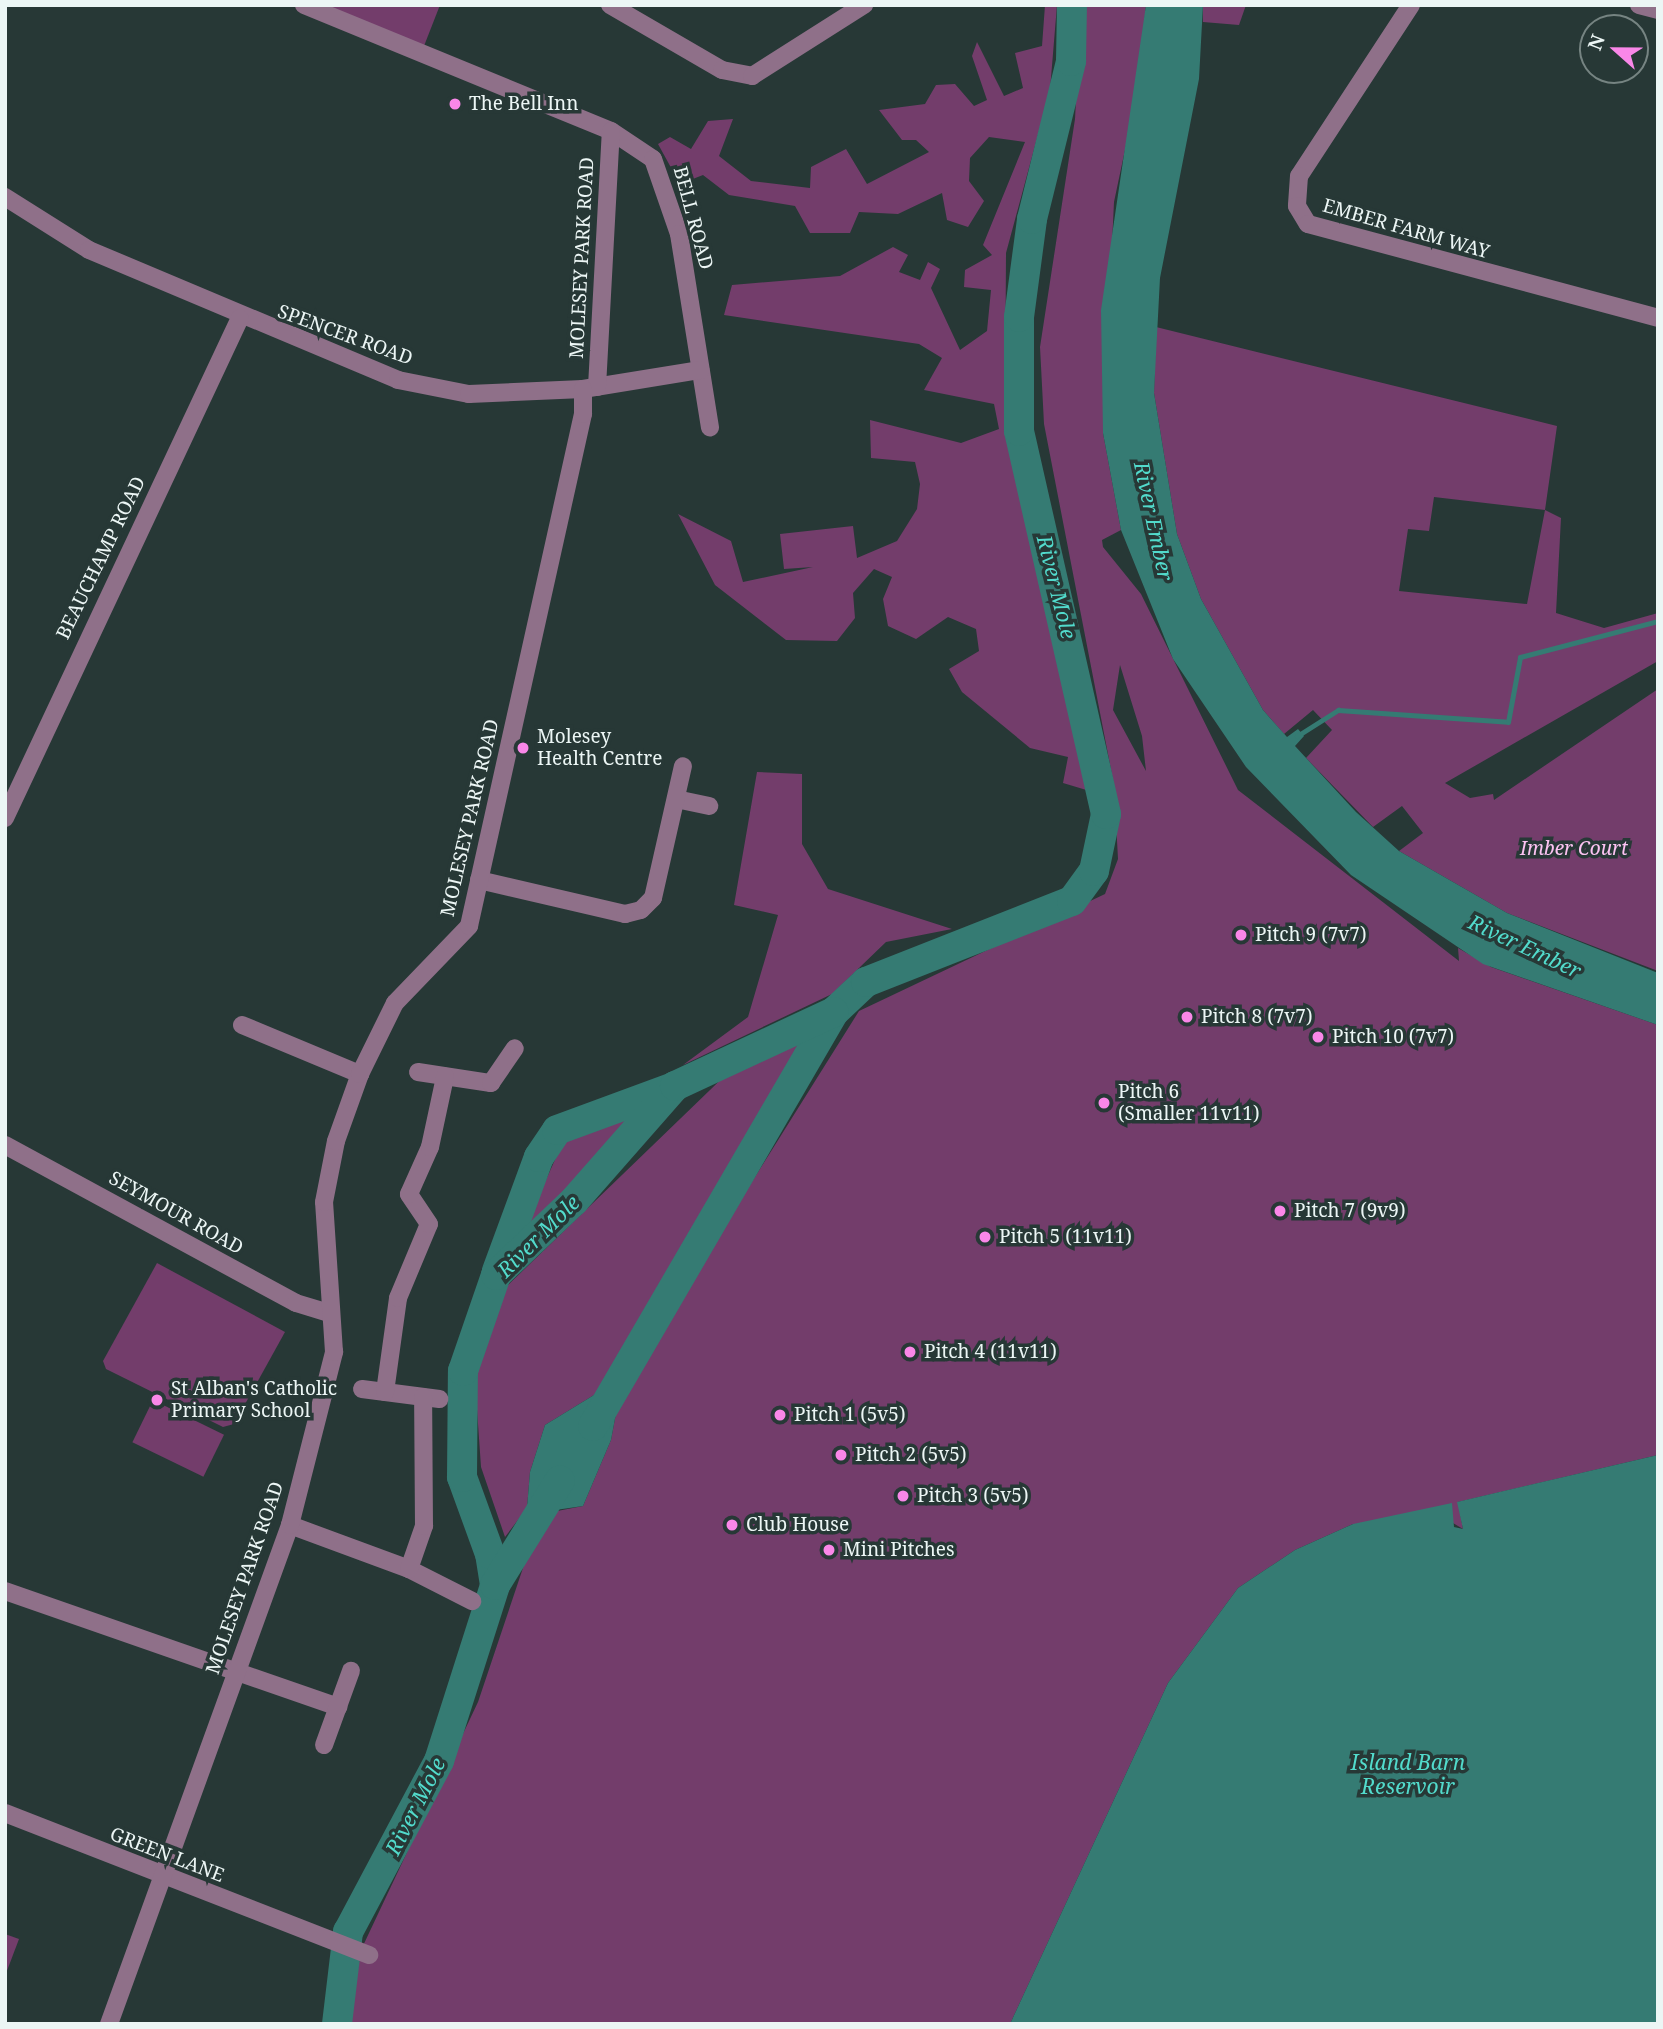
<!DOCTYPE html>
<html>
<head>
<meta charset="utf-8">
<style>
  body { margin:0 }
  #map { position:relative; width:1663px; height:2029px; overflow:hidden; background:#273836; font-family:"Noto Serif",serif }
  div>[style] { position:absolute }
  .green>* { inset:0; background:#733d6b; transform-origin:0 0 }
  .water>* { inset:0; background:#357b73 }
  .stream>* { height:5px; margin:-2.5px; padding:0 2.5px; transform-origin:2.5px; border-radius:2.5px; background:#357b73 }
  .river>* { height:30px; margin:-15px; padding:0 15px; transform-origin:15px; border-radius:15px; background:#357b73 }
  .minor>* { height:18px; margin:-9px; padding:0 9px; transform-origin:9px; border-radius:9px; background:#8f7089 }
  .dots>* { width:19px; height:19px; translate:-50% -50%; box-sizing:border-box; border:4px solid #273836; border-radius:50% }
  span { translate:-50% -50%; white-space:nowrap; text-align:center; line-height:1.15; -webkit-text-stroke:7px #273836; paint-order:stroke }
  .poi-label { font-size:19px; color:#ecf6f5 }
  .left { translate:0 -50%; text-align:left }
  .street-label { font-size:19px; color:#ecf6f5 }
  .park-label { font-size:19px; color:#fdc3f3; font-style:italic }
  .water-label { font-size:21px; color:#52dbcc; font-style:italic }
  .frame { position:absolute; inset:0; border:7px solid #ecf6f5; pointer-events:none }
  .north { position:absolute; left:1579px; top:14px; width:70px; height:70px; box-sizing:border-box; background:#273836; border:2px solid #768482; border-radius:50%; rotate:291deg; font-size:19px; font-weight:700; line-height:28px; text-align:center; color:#ecf6f5 }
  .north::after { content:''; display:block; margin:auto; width:24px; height:32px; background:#f987e8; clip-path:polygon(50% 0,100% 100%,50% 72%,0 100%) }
</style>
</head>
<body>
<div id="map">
  <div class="green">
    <div style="clip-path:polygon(314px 5px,440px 5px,424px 46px)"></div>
    <div style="clip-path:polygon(1045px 5px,1057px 5px,1050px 90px,1006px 253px,1005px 418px,1093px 792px,1063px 783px,1068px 757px,1030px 748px,962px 692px,949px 669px,979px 651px,976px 629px,948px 617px,916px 639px,888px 626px,883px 599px,892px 577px,874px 569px,853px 593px,855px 618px,837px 641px,786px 640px,715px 585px,678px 514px,731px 541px,743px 582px,813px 567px,784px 569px,780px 534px,853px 526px,857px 558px,897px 541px,917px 509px,920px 484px,915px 462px,871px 458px,870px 420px,961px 443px,999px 429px,994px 404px,924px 390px,942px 358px,919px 344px,724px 315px,732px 285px,840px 276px,893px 247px,908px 255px,899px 272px,920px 280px,928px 262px,940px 269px,931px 288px,960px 350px,987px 331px,991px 290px,964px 287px,965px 270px,992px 255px,983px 245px,1025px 142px,989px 137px,970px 158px,969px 181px,984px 201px,968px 227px,947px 220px,942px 193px,898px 214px,859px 212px,850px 233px,810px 233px,795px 206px,729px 195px,703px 175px,680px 184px,658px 144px,670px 137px,691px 149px,708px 121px,733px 119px,719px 156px,751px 181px,810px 188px,811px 167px,846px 149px,867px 184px,929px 152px,916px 140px,902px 140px,879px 110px,925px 104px,936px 85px,955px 84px,974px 106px,987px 100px,972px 56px,977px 42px,1004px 96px,1023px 88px,1015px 53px,1042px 46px)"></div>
    <div style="clip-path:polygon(evenodd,1081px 5px,1146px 5px,1138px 88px,1114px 202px,1103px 433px,1121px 530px,1102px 540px,1103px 547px,1141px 594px,1238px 790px,1459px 961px,1458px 948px,1491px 967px,1658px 1025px,1658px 1455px,1458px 1502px,1463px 1529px,1453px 1523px,1353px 1524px,1295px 1550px,1238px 1588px,1168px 1683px,1010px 2024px,349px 2024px,361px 1950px,478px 1702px,527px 1556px,552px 1512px,583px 1506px,611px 1440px,620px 1392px,859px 1011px,1105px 894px,1118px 859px,1114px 785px,1044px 424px,1040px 347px,1075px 119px,1081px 5px,1120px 665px,1142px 736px,1146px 771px,1113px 710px,1120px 665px)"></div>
    <div style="clip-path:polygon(1203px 5px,1246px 5px,1239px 25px,1203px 22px)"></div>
    <div style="clip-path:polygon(evenodd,1156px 327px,1557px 426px,1545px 510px,1561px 518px,1556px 613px,1604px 628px,1658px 613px,1658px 661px,1445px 783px,1470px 798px,1493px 794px,1494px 800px,1658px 689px,1658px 971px,1507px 913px,1399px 851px,1423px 833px,1402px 806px,1373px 827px,1306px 758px,1332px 730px,1313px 710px,1284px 734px,1263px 710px,1201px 599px,1177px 534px,1154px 393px,1156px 327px,1434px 497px,1545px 510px,1527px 604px,1399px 591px,1408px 529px,1429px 531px,1434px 497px)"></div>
    <div style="clip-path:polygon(757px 772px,802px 774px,802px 844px,828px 889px,952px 929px,886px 942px,832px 994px,683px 1065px,748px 1017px,778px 915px,734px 905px)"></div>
    <div style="clip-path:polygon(811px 1034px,776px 1083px,737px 1162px,607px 1387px,545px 1425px,530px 1472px,527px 1508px,505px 1537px,481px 1467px,476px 1395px,478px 1352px,506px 1287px,739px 1062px)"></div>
    <div style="clip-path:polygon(649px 1106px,517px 1244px,563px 1142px)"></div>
    <div style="clip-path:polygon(157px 1263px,285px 1332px,234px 1424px,223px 1427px,106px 1369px,103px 1361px)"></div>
    <div style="left:153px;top:1400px;width:79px;height:47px;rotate:26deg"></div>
    <div style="clip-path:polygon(5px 1934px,19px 1939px,5px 1976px)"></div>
  </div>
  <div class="water">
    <div style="clip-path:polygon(1146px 5px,1203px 5px,1199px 79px,1160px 278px,1154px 393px,1177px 534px,1201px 599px,1263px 710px,1287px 737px,1298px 729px,1304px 736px,1295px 746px,1356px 812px,1399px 851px,1507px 913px,1658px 973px,1658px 1025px,1483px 964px,1351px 875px,1246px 767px,1173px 659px,1121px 530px,1103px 433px,1101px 310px)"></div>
    <div style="clip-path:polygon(607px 1387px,620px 1392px,611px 1440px,583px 1506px,535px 1513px,527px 1508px,530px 1472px,545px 1425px)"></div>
    <div style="clip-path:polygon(1658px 1455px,1658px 2024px,1010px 2024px,1168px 1683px,1238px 1588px,1295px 1550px,1353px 1524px,1452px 1503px,1454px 1527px,1463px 1529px,1457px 1502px)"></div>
  </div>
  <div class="stream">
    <div style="left:1297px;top:736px;width:49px;rotate:-32.4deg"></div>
    <div style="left:1338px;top:710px;width:170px;rotate:4deg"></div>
    <div style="left:1508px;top:722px;width:66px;rotate:-79.5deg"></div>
    <div style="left:1520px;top:657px;width:143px;rotate:-14.6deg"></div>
  </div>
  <div class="river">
    <div style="left:497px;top:1271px;width:121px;rotate:-69.8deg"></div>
    <div style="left:539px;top:1157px;width:32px;rotate:-56deg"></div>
    <div style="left:557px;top:1130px;width:125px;rotate:-20.2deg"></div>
    <div style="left:593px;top:1426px;width:479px;rotate:-59.8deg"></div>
    <div style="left:834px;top:1012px;width:44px;rotate:-43.2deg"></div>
    <div style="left:866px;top:982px;width:221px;rotate:-21.5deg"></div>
    <div style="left:1072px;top:901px;width:37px;rotate:-54deg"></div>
    <div style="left:1094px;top:871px;width:58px;rotate:-78.1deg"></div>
    <div style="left:1106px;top:814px;width:393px;rotate:-102.8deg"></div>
    <div style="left:1019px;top:431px;width:114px;rotate:-90deg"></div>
    <div style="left:1019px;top:317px;width:99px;rotate:-82.4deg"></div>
    <div style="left:1032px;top:219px;width:163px;rotate:-76.1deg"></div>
    <div style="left:1071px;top:61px;width:56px;rotate:-89deg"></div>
    <div style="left:495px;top:1585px;width:31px;rotate:-99deg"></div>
    <div style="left:490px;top:1554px;width:82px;rotate:-110deg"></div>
    <div style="left:462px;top:1477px;width:106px;rotate:-89.5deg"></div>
    <div style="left:463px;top:1371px;width:102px;rotate:-71deg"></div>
    <div style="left:496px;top:1275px;width:108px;rotate:-43.5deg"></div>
    <div style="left:574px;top:1201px;width:153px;rotate:-48.7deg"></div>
    <div style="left:675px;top:1086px;width:175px;rotate:-25deg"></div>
    <div style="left:337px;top:2024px;width:93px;rotate:-83.2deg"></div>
    <div style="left:348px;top:1932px;width:194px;rotate:-62deg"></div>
    <div style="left:439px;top:1761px;width:185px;rotate:-72.3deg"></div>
    <div style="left:495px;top:1585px;width:123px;rotate:-58.2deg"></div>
  </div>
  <div class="minor">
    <div style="left:304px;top:5px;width:332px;rotate:22.3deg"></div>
    <div style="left:611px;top:131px;width:50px;rotate:33.7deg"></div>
    <div style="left:653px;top:159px;width:79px;rotate:70.9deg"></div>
    <div style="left:679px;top:234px;width:196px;rotate:80.9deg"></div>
    <div style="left:610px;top:5px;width:129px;rotate:30.1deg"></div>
    <div style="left:722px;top:70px;width:31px;rotate:11deg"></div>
    <div style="left:752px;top:76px;width:133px;rotate:-32.4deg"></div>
    <div style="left:1411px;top:5px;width:204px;rotate:123.2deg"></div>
    <div style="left:1299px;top:176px;width:30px;rotate:94deg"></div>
    <div style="left:1297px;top:206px;width:21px;rotate:59deg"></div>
    <div style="left:1308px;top:224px;width:362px;rotate:15deg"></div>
    <div style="left:1639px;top:5px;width:20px;rotate:15deg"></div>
    <div style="left:5px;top:197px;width:99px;rotate:32.2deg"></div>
    <div style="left:89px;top:250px;width:335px;rotate:22.8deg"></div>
    <div style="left:398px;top:380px;width:72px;rotate:11.2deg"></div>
    <div style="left:469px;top:394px;width:114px;rotate:-2.5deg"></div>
    <div style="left:583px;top:389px;width:119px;rotate:-9.2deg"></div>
    <div style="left:597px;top:387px;width:256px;rotate:-86.9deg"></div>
    <div style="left:676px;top:799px;width:34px;rotate:12deg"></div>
    <div style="left:5px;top:818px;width:552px;rotate:-64.83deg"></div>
    <div style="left:479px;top:880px;width:150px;rotate:13.1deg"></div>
    <div style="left:625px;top:914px;width:16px;rotate:-14deg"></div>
    <div style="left:641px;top:910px;width:17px;rotate:-45deg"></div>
    <div style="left:653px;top:898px;width:135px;rotate:-77.2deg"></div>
    <div style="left:242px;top:1025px;width:128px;rotate:22.6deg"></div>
    <div style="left:418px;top:1072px;width:74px;rotate:8.6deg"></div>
    <div style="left:491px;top:1083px;width:42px;rotate:-55.6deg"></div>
    <div style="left:5px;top:1145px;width:331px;rotate:28.5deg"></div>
    <div style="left:296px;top:1303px;width:34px;rotate:17deg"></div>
    <div style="left:362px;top:1389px;width:78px;rotate:7.4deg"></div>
    <div style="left:385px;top:1392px;width:95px;rotate:-82.1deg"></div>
    <div style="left:398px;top:1298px;width:80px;rotate:-67.3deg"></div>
    <div style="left:429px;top:1224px;width:36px;rotate:-124deg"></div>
    <div style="left:409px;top:1194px;width:51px;rotate:-65.9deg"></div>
    <div style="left:430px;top:1147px;width:72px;rotate:-77.9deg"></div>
    <div style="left:290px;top:1525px;width:127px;rotate:20.3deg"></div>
    <div style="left:409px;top:1569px;width:71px;rotate:26.9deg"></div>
    <div style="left:409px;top:1569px;width:46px;rotate:-70.8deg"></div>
    <div style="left:424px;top:1526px;width:129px;rotate:-90.4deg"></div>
    <div style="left:5px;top:1591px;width:353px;rotate:19.2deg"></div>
    <div style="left:324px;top:1745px;width:79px;rotate:-70deg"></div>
    <div style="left:5px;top:1813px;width:391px;rotate:21.3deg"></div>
    <div style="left:109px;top:2024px;width:531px;rotate:-70.06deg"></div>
    <div style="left:290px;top:1525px;width:179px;rotate:-75.7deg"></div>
    <div style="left:334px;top:1352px;width:150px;rotate:-93.8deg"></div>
    <div style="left:324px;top:1202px;width:62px;rotate:-78.9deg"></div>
    <div style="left:336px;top:1141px;width:71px;rotate:-70.3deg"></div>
    <div style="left:360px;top:1074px;width:79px;rotate:-63.8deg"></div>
    <div style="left:395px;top:1003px;width:107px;rotate:-46.1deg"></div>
    <div style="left:469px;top:926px;width:525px;rotate:-77.45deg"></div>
    <div style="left:583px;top:414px;width:25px;rotate:-90deg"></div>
  </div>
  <div class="dots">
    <div style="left:455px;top:104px;background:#f987e8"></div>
    <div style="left:523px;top:748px;background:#f987e8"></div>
    <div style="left:1241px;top:935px;background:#f987e8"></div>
    <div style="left:1187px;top:1017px;background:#f987e8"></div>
    <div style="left:1318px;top:1037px;background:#f987e8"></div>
    <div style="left:1104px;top:1103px;background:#f987e8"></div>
    <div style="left:1280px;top:1211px;background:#f987e8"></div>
    <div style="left:985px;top:1237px;background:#f987e8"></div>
    <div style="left:910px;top:1352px;background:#f987e8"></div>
    <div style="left:157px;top:1400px;background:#f987e8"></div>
    <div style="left:780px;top:1415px;background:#f987e8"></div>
    <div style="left:841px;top:1455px;background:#f987e8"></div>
    <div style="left:903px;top:1496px;background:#f987e8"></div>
    <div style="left:732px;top:1525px;background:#f987e8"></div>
    <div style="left:829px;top:1550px;background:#f987e8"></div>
  </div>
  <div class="poi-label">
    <span class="left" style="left:469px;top:104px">The Bell Inn</span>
    <span class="left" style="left:537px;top:748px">Molesey<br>Health Centre</span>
    <span class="left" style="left:1255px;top:935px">Pitch 9 (7v7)</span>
    <span class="left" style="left:1201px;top:1017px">Pitch 8 (7v7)</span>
    <span class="left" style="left:1332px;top:1037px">Pitch 10 (7v7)</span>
    <span class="left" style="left:1118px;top:1103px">Pitch 6<br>(Smaller 11v11)</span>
    <span class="left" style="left:1294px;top:1211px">Pitch 7 (9v9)</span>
    <span class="left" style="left:999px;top:1237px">Pitch 5 (11v11)</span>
    <span class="left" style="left:924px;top:1352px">Pitch 4 (11v11)</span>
    <span class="left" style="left:171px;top:1400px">St Alban's Catholic<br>Primary School</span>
    <span class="left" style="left:794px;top:1415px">Pitch 1 (5v5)</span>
    <span class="left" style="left:855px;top:1455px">Pitch 2 (5v5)</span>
    <span class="left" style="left:917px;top:1496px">Pitch 3 (5v5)</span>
    <span class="left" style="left:746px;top:1525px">Club House</span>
    <span class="left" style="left:843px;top:1550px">Mini Pitches</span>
  </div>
  <div class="street-label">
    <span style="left:693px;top:218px;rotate:75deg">BELL ROAD</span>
    <span style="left:1406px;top:229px;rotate:16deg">EMBER FARM WAY</span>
    <span style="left:582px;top:258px;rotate:-87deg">MOLESEY PARK ROAD</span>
    <span style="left:345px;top:335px;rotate:20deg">SPENCER ROAD</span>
    <span style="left:101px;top:558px;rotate:-64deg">BEAUCHAMP ROAD</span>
    <span style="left:470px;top:818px;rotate:-77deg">MOLESEY PARK ROAD</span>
    <span style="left:176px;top:1213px;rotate:29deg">SEYMOUR ROAD</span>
    <span style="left:245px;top:1578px;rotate:-71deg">MOLESEY PARK ROAD</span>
    <span style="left:167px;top:1855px;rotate:21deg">GREEN LANE</span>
  </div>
  <div class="park-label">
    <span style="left:1574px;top:849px">Imber Court</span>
  </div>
  <div class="water-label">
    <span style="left:1154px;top:521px;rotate:78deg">River Ember</span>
    <span style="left:1057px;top:587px;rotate:76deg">River Mole</span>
    <span style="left:1525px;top:946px;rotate:25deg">River Ember</span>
    <span style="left:538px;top:1236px;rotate:-45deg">River Mole</span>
    <span style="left:1408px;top:1774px">Island Barn<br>Reservoir</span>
    <span style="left:415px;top:1806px;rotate:-63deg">River Mole</span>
  </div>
  <div class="frame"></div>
  <div class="north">N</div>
</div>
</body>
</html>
